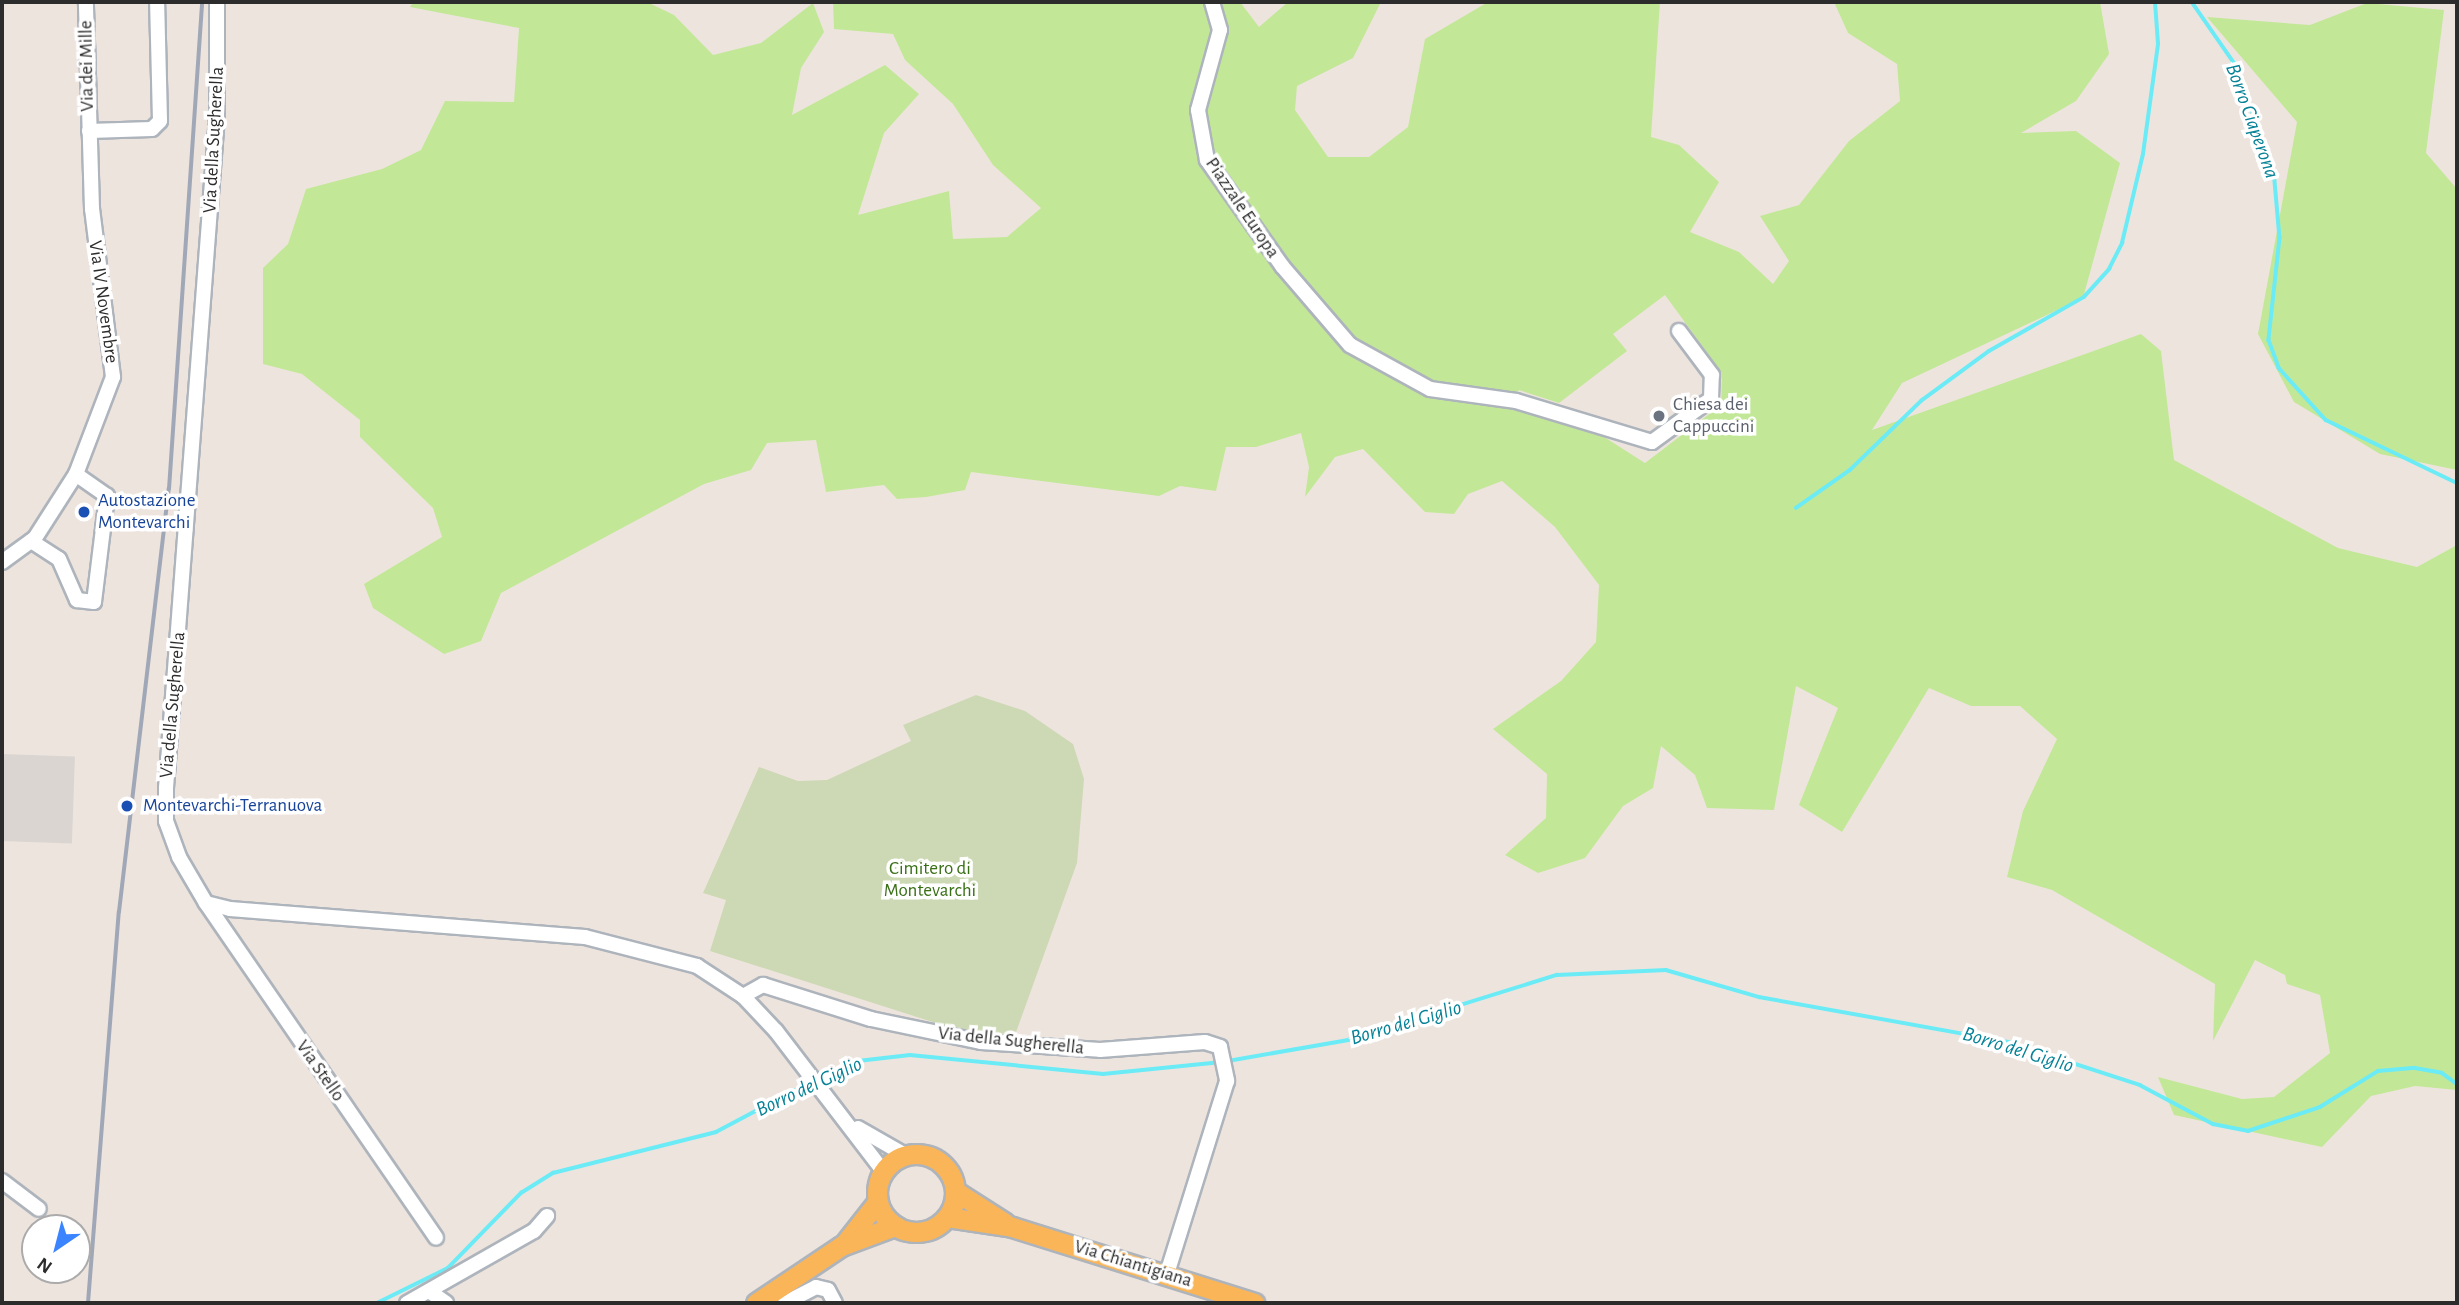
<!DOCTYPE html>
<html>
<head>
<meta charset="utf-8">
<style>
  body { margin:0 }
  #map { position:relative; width:2459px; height:1305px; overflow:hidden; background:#eee4de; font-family:"Alegreya Sans",sans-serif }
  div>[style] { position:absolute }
  .green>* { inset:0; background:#c2e897 }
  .cemetery>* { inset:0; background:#cdd9b4 }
  .plaza>* { inset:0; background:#dad5d1; transform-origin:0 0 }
  .stream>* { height:3.5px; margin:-1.75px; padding:0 1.75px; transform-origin:1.75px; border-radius:1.75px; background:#6bebf6 }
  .roads { filter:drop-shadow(2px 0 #aeb4bc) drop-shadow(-2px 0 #aeb4bc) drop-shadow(0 2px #aeb4bc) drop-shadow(0 -2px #aeb4bc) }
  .minor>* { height:14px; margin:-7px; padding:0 7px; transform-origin:7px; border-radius:7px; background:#fff }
  .major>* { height:19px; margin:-9.5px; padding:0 9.5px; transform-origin:9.5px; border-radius:9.5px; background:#f9b558 }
  .major>.ring { margin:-9.5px; padding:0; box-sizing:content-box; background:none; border:19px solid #f9b558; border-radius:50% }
  .rail>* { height:3.5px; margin:-1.75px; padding:0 1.75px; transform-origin:1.75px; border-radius:1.75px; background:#a0a8b7 }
  .dots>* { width:19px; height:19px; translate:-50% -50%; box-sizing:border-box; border:4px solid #fff; border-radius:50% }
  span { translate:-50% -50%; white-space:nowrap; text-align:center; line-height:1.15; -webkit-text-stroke:7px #fff; paint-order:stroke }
  .street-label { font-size:19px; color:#2c2c2c }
  .worship-label { font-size:19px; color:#5b616d }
  .left { translate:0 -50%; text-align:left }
  .transit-label { font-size:19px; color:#164399 }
  .park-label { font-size:19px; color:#396f16 }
  .water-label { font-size:21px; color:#078297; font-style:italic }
  .frame { position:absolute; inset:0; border:4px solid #2c2c2c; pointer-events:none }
  .north { position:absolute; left:21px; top:1214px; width:70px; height:70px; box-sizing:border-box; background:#fff; border:2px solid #ababab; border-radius:50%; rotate:215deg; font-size:19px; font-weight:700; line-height:28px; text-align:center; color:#2c2c2c }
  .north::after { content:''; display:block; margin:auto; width:24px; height:32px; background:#3a84ff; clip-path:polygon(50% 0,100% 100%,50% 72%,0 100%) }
</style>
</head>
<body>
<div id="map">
  <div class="green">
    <div style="clip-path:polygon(evenodd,413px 2px,647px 2px,674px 15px,713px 55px,761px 43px,813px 3px,824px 32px,801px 68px,792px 115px,885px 65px,919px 94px,884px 133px,858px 215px,949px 191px,953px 239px,1007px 237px,1041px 208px,993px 165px,953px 104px,905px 60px,893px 34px,834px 29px,833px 2px,1240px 2px,1259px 27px,1288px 2px,1381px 2px,1353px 58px,1297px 86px,1295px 110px,1328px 157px,1369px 157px,1408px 127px,1425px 39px,1488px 2px,1660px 2px,1651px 137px,1679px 145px,1719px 182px,1690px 232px,1739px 252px,1773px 284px,1789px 261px,1760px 216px,1799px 205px,1849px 141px,1900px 101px,1897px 64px,1848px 33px,1834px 2px,2100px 2px,2109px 54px,2076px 101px,2021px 133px,2076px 131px,2120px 163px,2083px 298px,1902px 383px,1872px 430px,2141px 334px,2161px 351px,2174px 460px,2338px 548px,2417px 567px,2457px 545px,2457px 1090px,2415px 1086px,2371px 1096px,2322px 1147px,2174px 1115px,2158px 1077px,2242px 1099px,2274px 1097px,2330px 1053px,2320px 995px,2287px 984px,2285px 975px,2255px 960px,2213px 1041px,2215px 984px,2052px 890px,2007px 877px,2023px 811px,2057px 739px,2020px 706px,1971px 706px,1929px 688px,1842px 832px,1799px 805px,1838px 708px,1796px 686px,1774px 810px,1707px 808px,1695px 775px,1661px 746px,1653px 788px,1623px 806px,1585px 858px,1538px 873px,1505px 855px,1546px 818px,1547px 774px,1493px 729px,1561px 681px,1596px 642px,1599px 585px,1555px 527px,1502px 481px,1468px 494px,1454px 514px,1425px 512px,1363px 449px,1335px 457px,1305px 497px,1309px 467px,1301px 433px,1256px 447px,1226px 447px,1216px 491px,1180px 486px,1159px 496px,971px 472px,965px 490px,926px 497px,897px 499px,884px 485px,826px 492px,816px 440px,767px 443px,751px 470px,704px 484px,501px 593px,481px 641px,444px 654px,373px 608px,364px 584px,442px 537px,433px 508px,360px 437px,360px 420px,302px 374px,263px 364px,263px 268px,288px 244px,306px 189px,382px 169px,421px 150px,445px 101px,514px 102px,519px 28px,410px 7px,413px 2px,1665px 295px,1722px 373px,1721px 405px,1645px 463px,1579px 421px,1510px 405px,1519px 390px,1559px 403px,1627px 351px,1613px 334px,1665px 295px)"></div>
    <div style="clip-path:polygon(2367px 3px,2444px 10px,2426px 153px,2457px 189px,2457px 470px,2380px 454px,2294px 402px,2258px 334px,2297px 122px,2207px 17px,2310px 25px)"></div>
  </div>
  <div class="cemetery">
    <div style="clip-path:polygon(976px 695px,1025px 711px,1073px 744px,1084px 779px,1077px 863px,1015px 1035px,964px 1032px,710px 951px,726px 900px,703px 893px,759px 767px,798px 781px,827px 780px,911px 741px,903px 725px)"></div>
  </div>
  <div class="plaza">
    <div style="left:2px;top:754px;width:73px;height:87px;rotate:2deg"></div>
  </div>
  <div class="stream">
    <div style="left:2192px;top:2px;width:75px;rotate:55.3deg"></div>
    <div style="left:2235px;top:64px;width:113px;rotate:69.8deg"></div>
    <div style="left:2274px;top:170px;width:68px;rotate:85deg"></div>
    <div style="left:2280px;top:238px;width:103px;rotate:96.2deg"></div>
    <div style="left:2269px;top:340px;width:30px;rotate:70deg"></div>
    <div style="left:2279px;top:368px;width:70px;rotate:47.9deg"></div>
    <div style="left:2326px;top:420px;width:145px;rotate:25.7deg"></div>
    <div style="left:1796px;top:508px;width:66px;rotate:-35.1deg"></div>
    <div style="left:1850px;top:470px;width:99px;rotate:-44.2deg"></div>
    <div style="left:1921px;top:401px;width:84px;rotate:-36.3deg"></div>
    <div style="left:1989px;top:351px;width:109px;rotate:-29.6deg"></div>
    <div style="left:2084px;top:297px;width:38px;rotate:-48deg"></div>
    <div style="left:2109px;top:269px;width:29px;rotate:-63deg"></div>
    <div style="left:2122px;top:243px;width:91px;rotate:-76.7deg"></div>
    <div style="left:2143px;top:154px;width:111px;rotate:-82.2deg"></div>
    <div style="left:2158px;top:44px;width:42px;rotate:-94.1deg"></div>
    <div style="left:1228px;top:1061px;width:122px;rotate:-9.9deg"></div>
    <div style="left:1348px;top:1040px;width:219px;rotate:-17.3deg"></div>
    <div style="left:1557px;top:975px;width:109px;rotate:-2.6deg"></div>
    <div style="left:1666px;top:970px;width:97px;rotate:16.2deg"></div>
    <div style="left:1759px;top:997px;width:253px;rotate:10.2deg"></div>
    <div style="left:2008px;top:1042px;width:139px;rotate:18deg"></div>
    <div style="left:2140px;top:1085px;width:83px;rotate:28.1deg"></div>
    <div style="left:2213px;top:1124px;width:36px;rotate:11deg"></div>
    <div style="left:2248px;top:1131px;width:76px;rotate:-18.4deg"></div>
    <div style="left:2320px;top:1107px;width:68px;rotate:-31.8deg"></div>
    <div style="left:2378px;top:1071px;width:37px;rotate:-5deg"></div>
    <div style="left:2415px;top:1068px;width:27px;rotate:10deg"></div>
    <div style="left:2442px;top:1073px;width:19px;rotate:36deg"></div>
    <div style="left:818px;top:1079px;width:44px;rotate:-24.2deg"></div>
    <div style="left:858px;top:1061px;width:52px;rotate:-6.6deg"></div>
    <div style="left:910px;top:1055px;width:194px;rotate:5.6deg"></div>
    <div style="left:1103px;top:1074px;width:119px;rotate:-5.8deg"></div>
    <div style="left:377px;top:1303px;width:79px;rotate:-26.2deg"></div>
    <div style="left:448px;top:1268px;width:105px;rotate:-45.8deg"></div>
    <div style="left:521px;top:1193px;width:38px;rotate:-32deg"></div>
    <div style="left:553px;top:1173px;width:168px;rotate:-14.1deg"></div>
    <div style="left:716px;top:1132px;width:107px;rotate:-27.8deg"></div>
  </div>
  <div class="roads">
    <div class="minor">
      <div style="left:217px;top:2px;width:114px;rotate:90deg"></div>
      <div style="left:217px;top:116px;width:674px;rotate:94.34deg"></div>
      <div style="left:166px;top:788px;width:33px;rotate:90deg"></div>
      <div style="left:166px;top:821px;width:38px;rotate:70deg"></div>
      <div style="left:179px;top:857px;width:53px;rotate:59.6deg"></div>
      <div style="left:206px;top:903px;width:25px;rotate:14deg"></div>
      <div style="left:230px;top:909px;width:356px;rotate:4.5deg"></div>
      <div style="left:585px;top:937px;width:116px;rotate:14.5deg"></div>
      <div style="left:697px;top:966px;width:55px;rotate:33.1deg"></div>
      <div style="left:743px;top:996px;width:48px;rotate:46.7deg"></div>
      <div style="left:776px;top:1031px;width:176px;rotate:52.6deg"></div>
      <div style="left:1212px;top:2px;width:29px;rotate:74deg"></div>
      <div style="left:1220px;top:30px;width:83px;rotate:105.4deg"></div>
      <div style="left:1198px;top:110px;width:51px;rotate:79.8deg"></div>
      <div style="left:1207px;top:160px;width:130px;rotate:54.7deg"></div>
      <div style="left:1282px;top:266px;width:104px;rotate:49.3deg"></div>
      <div style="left:1350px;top:345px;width:91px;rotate:28.8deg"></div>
      <div style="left:1430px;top:389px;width:87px;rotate:7.9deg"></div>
      <div style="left:1516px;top:401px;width:142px;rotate:16.8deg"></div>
      <div style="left:1652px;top:442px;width:73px;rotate:-36.1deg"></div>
      <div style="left:1711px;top:399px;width:24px;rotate:-88deg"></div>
      <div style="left:1712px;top:375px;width:55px;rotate:-126.9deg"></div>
      <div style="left:89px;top:131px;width:63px;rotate:-1.8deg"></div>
      <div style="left:152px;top:129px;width:11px;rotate:-45deg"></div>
      <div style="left:160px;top:121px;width:119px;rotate:-91.4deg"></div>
      <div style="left:31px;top:541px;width:33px;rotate:33deg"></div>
      <div style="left:59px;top:559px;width:45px;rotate:66.3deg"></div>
      <div style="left:77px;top:600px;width:17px;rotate:7deg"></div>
      <div style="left:94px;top:602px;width:107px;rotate:-83deg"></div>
      <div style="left:107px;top:496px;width:38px;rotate:-145deg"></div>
      <div style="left:2px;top:562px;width:41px;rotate:-36deg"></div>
      <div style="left:35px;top:538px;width:76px;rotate:-57.4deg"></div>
      <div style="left:76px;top:474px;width:104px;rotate:-69.1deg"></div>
      <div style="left:113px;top:377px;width:169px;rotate:-97.1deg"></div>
      <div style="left:92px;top:209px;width:207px;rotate:-91.7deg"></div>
      <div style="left:206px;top:903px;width:406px;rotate:55.5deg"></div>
      <div style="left:743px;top:996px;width:23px;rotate:-29deg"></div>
      <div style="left:763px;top:985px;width:113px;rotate:17.5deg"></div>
      <div style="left:871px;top:1019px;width:112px;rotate:11.8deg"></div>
      <div style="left:981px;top:1042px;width:119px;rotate:3.8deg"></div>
      <div style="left:1100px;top:1050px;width:105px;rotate:-4.4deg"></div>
      <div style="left:1205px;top:1042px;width:16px;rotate:18deg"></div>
      <div style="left:1220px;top:1047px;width:35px;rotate:78deg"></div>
      <div style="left:1227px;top:1081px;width:202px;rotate:107.3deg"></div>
      <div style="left:858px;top:1128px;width:54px;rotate:29.9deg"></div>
      <div style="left:2px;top:1181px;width:46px;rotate:37.1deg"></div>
      <div style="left:429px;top:1291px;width:21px;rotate:35deg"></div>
      <div style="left:407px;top:1303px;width:146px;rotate:-29.6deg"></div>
      <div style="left:534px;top:1231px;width:20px;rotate:-49deg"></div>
      <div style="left:785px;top:1303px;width:35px;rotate:-27deg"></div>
      <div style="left:816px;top:1287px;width:12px;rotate:14deg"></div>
      <div style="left:828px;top:1290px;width:15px;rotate:62deg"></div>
    </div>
    <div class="major">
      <div class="ring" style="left:877px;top:1154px;width:59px;height:59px"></div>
      <div style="left:955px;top:1191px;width:59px;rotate:32.6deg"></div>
      <div style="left:947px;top:1217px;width:66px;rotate:8.7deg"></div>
      <div style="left:1012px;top:1227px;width:254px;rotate:17.4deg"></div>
      <div style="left:845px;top:1243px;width:53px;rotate:-51.8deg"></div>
      <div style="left:756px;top:1303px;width:102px;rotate:-33.8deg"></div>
      <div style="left:841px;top:1246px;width:58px;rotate:-20.3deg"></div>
    </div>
  </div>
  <div class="rail">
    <div style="left:88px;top:1303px;width:392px;rotate:-85.5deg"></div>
    <div style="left:119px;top:912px;width:426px;rotate:-83.3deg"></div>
    <div style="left:169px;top:489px;width:488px;rotate:-86.1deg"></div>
  </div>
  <div class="dots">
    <div style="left:1659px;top:416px;background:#6b7280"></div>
    <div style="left:84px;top:512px;background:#1a4fb4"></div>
    <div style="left:127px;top:806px;background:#1a4fb4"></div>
  </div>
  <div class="street-label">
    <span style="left:87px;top:66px;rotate:-91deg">Via dei Mille</span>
    <span style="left:214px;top:140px;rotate:-87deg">Via della Sugherella</span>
    <span style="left:1242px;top:208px;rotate:56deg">Piazzale Europa</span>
    <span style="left:103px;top:302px;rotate:82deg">Via IV Novembre</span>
    <span style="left:173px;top:705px;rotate:-85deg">Via della Sugherella</span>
    <span style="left:1011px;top:1041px;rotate:6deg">Via della Sugherella</span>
    <span style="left:320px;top:1071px;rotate:55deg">Via Stello</span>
    <span style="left:1133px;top:1264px;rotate:17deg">Via Chiantigiana</span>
  </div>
  <div class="worship-label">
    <span class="left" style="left:1673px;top:416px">Chiesa dei<br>Cappuccini</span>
  </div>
  <div class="transit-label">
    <span class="left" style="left:98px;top:512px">Autostazione<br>Montevarchi</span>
    <span class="left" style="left:143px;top:806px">Montevarchi-Terranuova</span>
  </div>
  <div class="park-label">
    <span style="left:930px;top:880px">Cimitero di<br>Montevarchi</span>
  </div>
  <div class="water-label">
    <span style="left:2252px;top:121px;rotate:70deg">Borro Ciaperona</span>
    <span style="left:1406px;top:1023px;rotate:-16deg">Borro del Giglio</span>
    <span style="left:2018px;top:1050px;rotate:17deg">Borro del Giglio</span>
    <span style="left:809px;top:1087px;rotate:-25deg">Borro del Giglio</span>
  </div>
  <div class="frame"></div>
  <div class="north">N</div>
</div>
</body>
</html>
